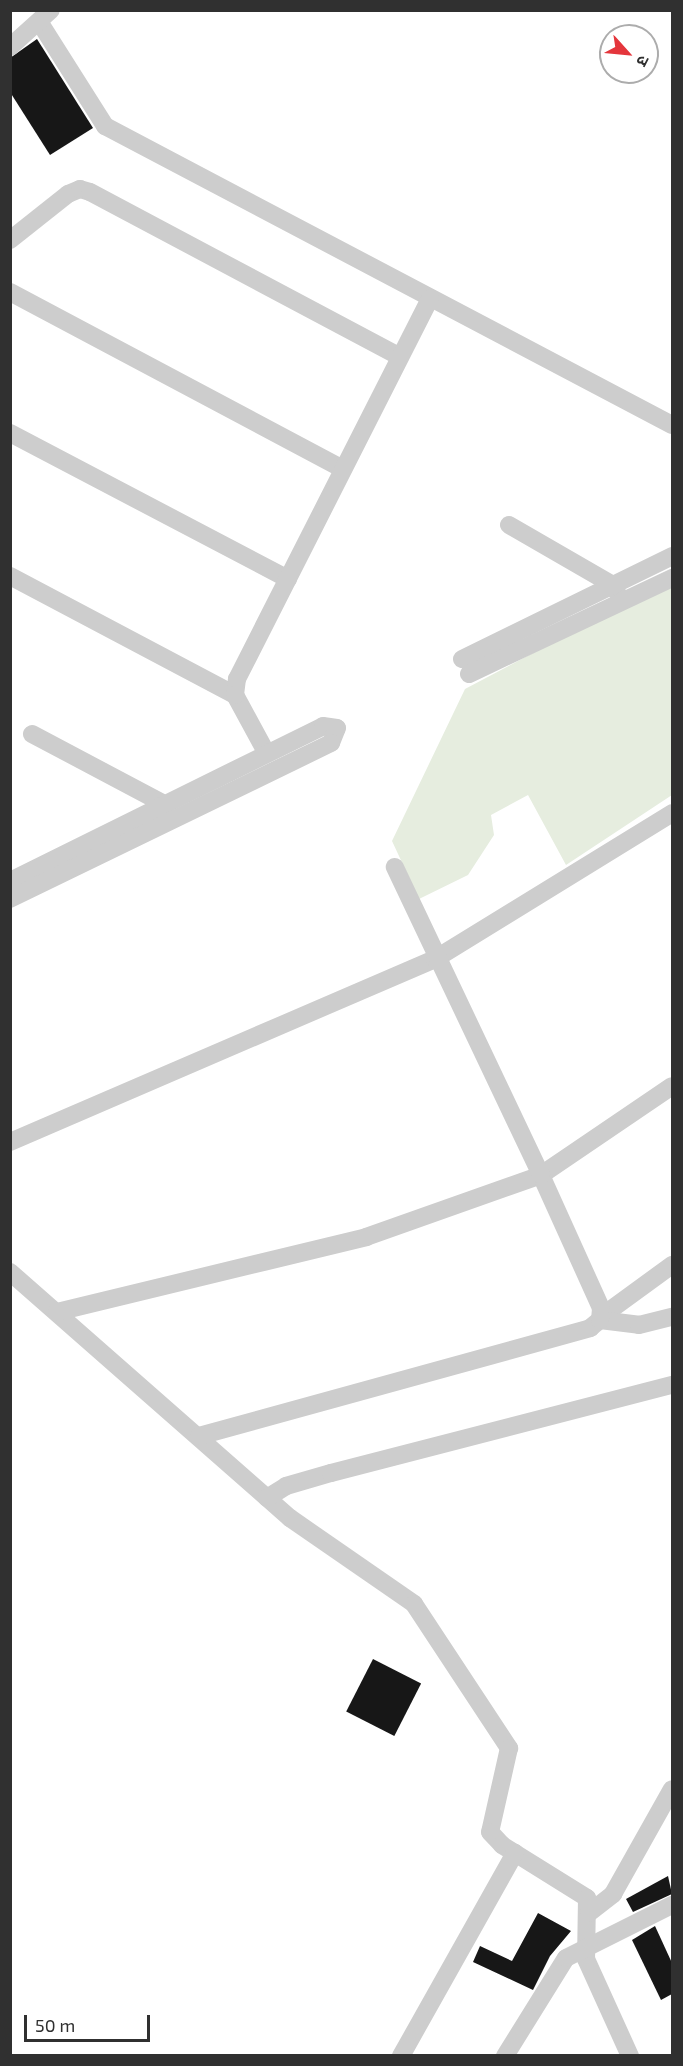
<!DOCTYPE html>
<html>
<head>
<meta charset="utf-8">
<style>
  body { margin:0 }
  #map { position:relative; width:683px; height:2066px; overflow:hidden; background:#fff; font-family:"Exo 2","Noto Sans Devanagari",sans-serif }
  div>[style] { position:absolute }
  .green>* { inset:0; background:#e6eddf }
  .building>* { inset:0; background:#171717; transform-origin:0 0 }
  .minor>* { height:18px; margin:-9px; padding:0 9px; transform-origin:9px; border-radius:9px; background:#cdcdcd }
  span { translate:-50% -50%; white-space:nowrap; text-align:center; line-height:1.15; -webkit-text-stroke:6px #fff; paint-order:stroke }
  .frame { position:absolute; inset:0; border:12px solid #303030; pointer-events:none }
  .north { position:absolute; left:599px; top:24px; width:60px; height:60px; box-sizing:border-box; background:#fff; border:2px solid #acacac; border-radius:50%; rotate:117deg; font-size:16px; font-weight:700; line-height:24px; text-align:center; color:#303030 }
  .north::after { content:''; display:block; margin:auto; width:21px; height:27px; background:#e4363c; clip-path:polygon(50% 0,100% 100%,50% 72%,0 100%) }
  .scale { position:absolute; left:24px; top:2015px; width:126px; height:27px; box-sizing:border-box; border:3px solid #303030; border-top:0; padding-left:8px; font-size:18px; line-height:21px; white-space:nowrap; color:#303030; -webkit-text-stroke:4px #fff; paint-order:stroke }
</style>
</head>
<body>
<div id="map">
  <div class="green">
    <div style="clip-path:polygon(672px 585px,672px 795px,566px 865px,528px 795px,491px 815px,494px 835px,468px 875px,419px 899px,392px 841px,465px 689px,607px 614px)"></div>
  </div>
  <div class="building">
    <div style="clip-path:polygon(37px 39px,93px 128px,50px 155px,10px 92px,10px 58px)"></div>
    <div style="left:373px;top:1659px;width:54px;height:59px;rotate:27deg"></div>
    <div style="clip-path:polygon(668px 1876px,672px 1894px,633px 1912px,626px 1899px)"></div>
    <div style="clip-path:polygon(538px 1913px,571px 1931px,550px 1956px,533px 1990px,473px 1962px,480px 1946px,512px 1961px)"></div>
    <div style="clip-path:polygon(655px 1926px,672px 1963px,672px 1994px,661px 2000px,632px 1940px)"></div>
  </div>
  <div class="minor">
    <div style="left:40px;top:23px;width:122px;rotate:57.7deg"></div>
    <div style="left:105px;top:126px;width:641px;rotate:27.8deg"></div>
    <div style="left:10px;top:47px;width:55px;rotate:-42.1deg"></div>
    <div style="left:10px;top:240px;width:74px;rotate:-38.4deg"></div>
    <div style="left:68px;top:194px;width:13px;rotate:-23deg"></div>
    <div style="left:80px;top:189px;width:10px;rotate:17deg"></div>
    <div style="left:90px;top:192px;width:351px;rotate:28deg"></div>
    <div style="left:10px;top:292px;width:377px;rotate:28deg"></div>
    <div style="left:10px;top:433px;width:314px;rotate:27.7deg"></div>
    <div style="left:509px;top:525px;width:120px;rotate:30deg"></div>
    <div style="left:613px;top:585px;width:8px;rotate:60deg"></div>
    <div style="left:10px;top:576px;width:255px;rotate:27.9deg"></div>
    <div style="left:462px;top:659px;width:234px;rotate:-26.1deg"></div>
    <div style="left:469px;top:674px;width:225px;rotate:-25.3deg"></div>
    <div style="left:32px;top:734px;width:149px;rotate:27.9deg"></div>
    <div style="left:266px;top:752px;width:65px;rotate:-118.5deg"></div>
    <div style="left:235px;top:695px;width:16px;rotate:-83deg"></div>
    <div style="left:237px;top:679px;width:427px;rotate:-63.1deg"></div>
    <div style="left:10px;top:881px;width:349px;rotate:-26.3deg"></div>
    <div style="left:323px;top:726px;width:14px;rotate:8deg"></div>
    <div style="left:337px;top:728px;width:16px;rotate:112deg"></div>
    <div style="left:331px;top:743px;width:357px;rotate:154.1deg"></div>
    <div style="left:10px;top:1142px;width:463px;rotate:-23.3deg"></div>
    <div style="left:435px;top:959px;width:278px;rotate:-31.6deg"></div>
    <div style="left:10px;top:1272px;width:373px;rotate:41.3deg"></div>
    <div style="left:290px;top:1518px;width:151px;rotate:34.7deg"></div>
    <div style="left:414px;top:1604px;width:173px;rotate:56.6deg"></div>
    <div style="left:509px;top:1748px;width:86px;rotate:102.7deg"></div>
    <div style="left:490px;top:1832px;width:18px;rotate:47deg"></div>
    <div style="left:502px;top:1845px;width:100px;rotate:31.9deg"></div>
    <div style="left:587px;top:1898px;width:61px;rotate:90.9deg"></div>
    <div style="left:586px;top:1959px;width:107px;rotate:65.6deg"></div>
    <div style="left:57px;top:1312px;width:318px;rotate:-13.6deg"></div>
    <div style="left:366px;top:1237px;width:186px;rotate:-19.5deg"></div>
    <div style="left:541px;top:1175px;width:158px;rotate:-34.2deg"></div>
    <div style="left:602px;top:1316px;width:87px;rotate:-36.1deg"></div>
    <div style="left:600px;top:1320px;width:39px;rotate:7deg"></div>
    <div style="left:639px;top:1325px;width:34px;rotate:-14deg"></div>
    <div style="left:199px;top:1436px;width:406px;rotate:-15.4deg"></div>
    <div style="left:590px;top:1328px;width:13px;rotate:-39deg"></div>
    <div style="left:600px;top:1320px;width:12px;rotate:-85deg"></div>
    <div style="left:601px;top:1308px;width:146px;rotate:-114.3deg"></div>
    <div style="left:541px;top:1175px;width:341px;rotate:-115.4deg"></div>
    <div style="left:267px;top:1498px;width:22px;rotate:-32deg"></div>
    <div style="left:286px;top:1486px;width:47px;rotate:-16.1deg"></div>
    <div style="left:331px;top:1473px;width:352px;rotate:-14.5deg"></div>
    <div style="left:589px;top:1913px;width:31px;rotate:-38deg"></div>
    <div style="left:613px;top:1894px;width:120px;rotate:-60.7deg"></div>
    <div style="left:401px;top:2056px;width:233px;rotate:-60.7deg"></div>
    <div style="left:505px;top:2056px;width:115px;rotate:-58.1deg"></div>
    <div style="left:566px;top:1958px;width:119px;rotate:-26.6deg"></div>
  </div>
  <div class="frame"></div>
  <div class="north">उ</div>
  <div class="scale">50 m</div>
</div>
</body>
</html>
